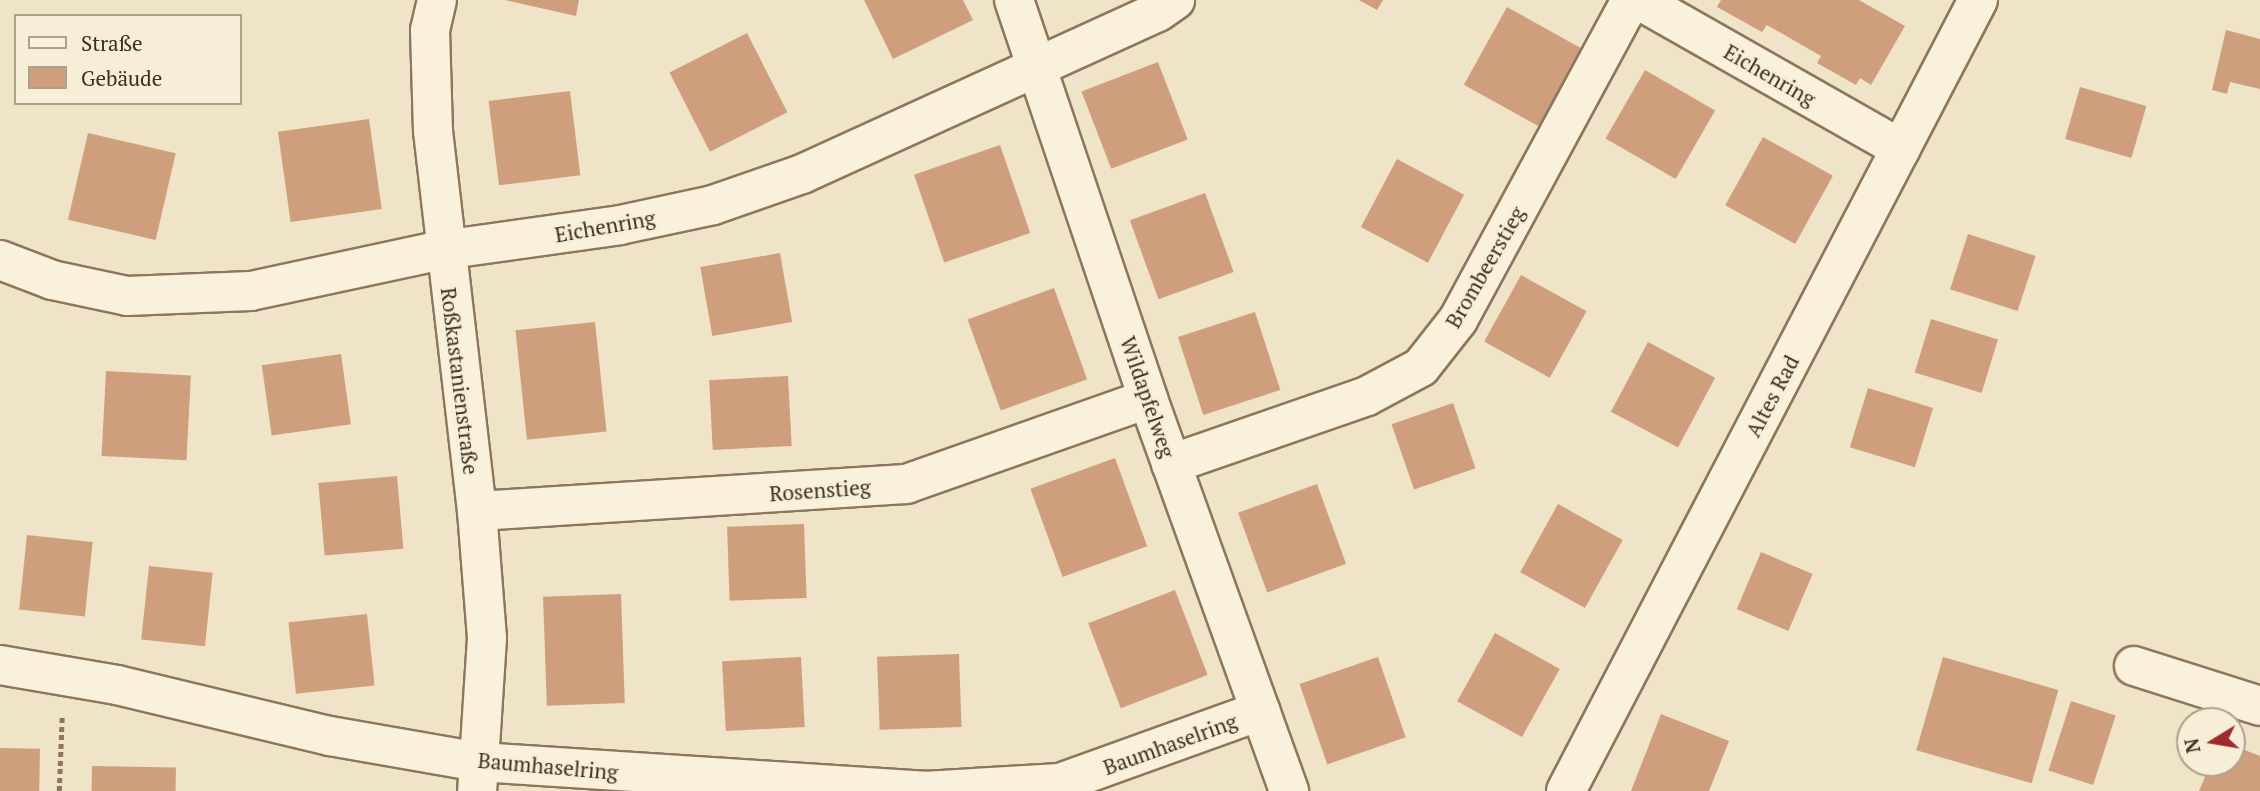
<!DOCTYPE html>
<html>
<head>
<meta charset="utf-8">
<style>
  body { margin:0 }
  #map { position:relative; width:2260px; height:791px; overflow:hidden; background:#f0e4c8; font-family:"PT Serif",serif }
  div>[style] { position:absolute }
  .building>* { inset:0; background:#cf9f7d; transform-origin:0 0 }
  .path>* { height:4.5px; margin-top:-2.25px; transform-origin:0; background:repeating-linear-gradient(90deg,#8d765c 0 5px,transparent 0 8.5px) }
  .roads { filter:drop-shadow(2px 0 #8d765c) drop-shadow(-2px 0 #8d765c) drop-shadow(0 2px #8d765c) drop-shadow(0 -2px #8d765c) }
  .minor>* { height:38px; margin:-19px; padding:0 19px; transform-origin:19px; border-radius:19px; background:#faf1dc }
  span { translate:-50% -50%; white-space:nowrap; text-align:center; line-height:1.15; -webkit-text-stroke:5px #f7eed8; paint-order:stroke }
  .street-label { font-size:21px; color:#3d2e20 }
  .legend { position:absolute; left:14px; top:14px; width:228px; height:91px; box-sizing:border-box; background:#f7eed8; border:2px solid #ada18e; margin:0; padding:9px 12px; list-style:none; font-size:21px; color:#3d2e20 }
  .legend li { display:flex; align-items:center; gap:14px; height:35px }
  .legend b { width:35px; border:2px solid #ada18e }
  .north { position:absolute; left:2176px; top:707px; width:70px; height:70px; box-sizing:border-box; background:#f7eed8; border:2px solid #ada18e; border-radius:50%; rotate:259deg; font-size:19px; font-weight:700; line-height:28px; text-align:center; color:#3d2e20 }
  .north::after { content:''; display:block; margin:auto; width:24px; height:32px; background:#9e2a2b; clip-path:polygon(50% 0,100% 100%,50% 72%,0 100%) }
</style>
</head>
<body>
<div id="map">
  <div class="building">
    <div style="clip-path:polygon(505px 0,579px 0,576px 16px)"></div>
    <div style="clip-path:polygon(864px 0,963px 0,973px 20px,893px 59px)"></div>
    <div style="clip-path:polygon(1359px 0,1383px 0,1377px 10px)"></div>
    <div style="clip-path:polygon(1721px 0,1859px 0,1905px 26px,1871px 85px,1860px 78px,1856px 85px,1817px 63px,1821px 56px,1767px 25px,1762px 32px,1717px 7px)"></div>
    <div style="left:1507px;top:7px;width:90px;height:89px;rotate:29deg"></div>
    <div style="clip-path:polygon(2226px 30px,2260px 39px,2260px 89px,2230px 82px,2227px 94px,2212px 90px)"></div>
    <div style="left:747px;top:33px;width:89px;height:87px;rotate:63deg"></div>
    <div style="left:1158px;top:62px;width:83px;height:82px;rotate:69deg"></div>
    <div style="left:1645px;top:70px;width:81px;height:79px;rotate:30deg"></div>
    <div style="left:2080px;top:87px;width:69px;height:54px;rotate:16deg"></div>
    <div style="left:570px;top:91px;width:85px;height:82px;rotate:83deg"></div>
    <div style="left:369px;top:119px;width:91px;height:92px;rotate:82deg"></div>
    <div style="left:88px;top:133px;width:90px;height:89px;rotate:13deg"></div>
    <div style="left:1763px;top:137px;width:80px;height:78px;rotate:29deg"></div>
    <div style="left:1000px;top:145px;width:93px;height:91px;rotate:71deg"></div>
    <div style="left:1397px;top:159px;width:76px;height:77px;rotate:28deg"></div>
    <div style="left:1205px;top:193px;width:84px;height:80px;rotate:70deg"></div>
    <div style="left:1968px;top:234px;width:71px;height:58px;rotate:18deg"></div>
    <div style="left:780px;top:253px;width:70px;height:81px;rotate:80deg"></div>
    <div style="left:1521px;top:275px;width:75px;height:76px;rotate:29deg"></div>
    <div style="left:1054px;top:288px;width:97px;height:92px;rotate:70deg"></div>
    <div style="left:1255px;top:312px;width:82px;height:81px;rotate:72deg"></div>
    <div style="left:1931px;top:319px;width:70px;height:56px;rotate:17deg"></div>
    <div style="left:595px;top:322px;width:110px;height:80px;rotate:84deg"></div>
    <div style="left:1648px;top:342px;width:76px;height:79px;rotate:28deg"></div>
    <div style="left:341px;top:354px;width:71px;height:80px;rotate:82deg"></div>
    <div style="left:106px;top:371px;width:85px;height:85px;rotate:3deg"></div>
    <div style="left:788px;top:376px;width:70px;height:79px;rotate:87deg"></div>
    <div style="left:1868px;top:388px;width:68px;height:62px;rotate:17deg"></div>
    <div style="left:1453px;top:403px;width:69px;height:65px;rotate:71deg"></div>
    <div style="left:1115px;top:458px;width:94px;height:90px;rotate:70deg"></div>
    <div style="left:397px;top:476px;width:73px;height:79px;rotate:85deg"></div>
    <div style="left:1317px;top:484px;width:85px;height:84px;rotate:70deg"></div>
    <div style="left:1558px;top:504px;width:74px;height:78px;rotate:29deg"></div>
    <div style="left:804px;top:524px;width:74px;height:77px;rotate:88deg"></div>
    <div style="left:27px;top:535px;width:66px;height:75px;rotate:6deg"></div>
    <div style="left:1761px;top:552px;width:56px;height:62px;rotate:23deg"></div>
    <div style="left:149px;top:566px;width:64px;height:74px;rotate:6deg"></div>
    <div style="left:1175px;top:590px;width:91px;height:93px;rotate:69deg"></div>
    <div style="left:621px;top:594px;width:109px;height:78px;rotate:88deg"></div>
    <div style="left:367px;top:614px;width:72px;height:79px;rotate:84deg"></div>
    <div style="left:1495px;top:633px;width:74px;height:78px;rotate:29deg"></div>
    <div style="left:959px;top:654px;width:73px;height:82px;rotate:88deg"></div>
    <div style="left:801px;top:657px;width:70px;height:79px;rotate:87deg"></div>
    <div style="left:1378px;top:657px;width:85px;height:83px;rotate:71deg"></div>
    <div style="left:1943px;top:657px;width:120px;height:97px;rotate:16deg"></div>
    <div style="left:2071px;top:701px;width:47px;height:73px;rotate:18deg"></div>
    <div style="clip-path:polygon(1661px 714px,1729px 741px,1709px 791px,1631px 791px)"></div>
    <div style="clip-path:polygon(2232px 745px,2260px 756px,2260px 791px,2199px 791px,2211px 763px,2232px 763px)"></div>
    <div style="left:0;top:748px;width:40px;height:43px;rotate:1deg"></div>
    <div style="left:92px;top:766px;width:84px;height:25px;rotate:1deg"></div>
  </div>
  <div class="path">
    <div style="left:59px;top:791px;width:76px;rotate:-87.7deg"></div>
  </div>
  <div class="roads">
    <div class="minor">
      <div style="left:437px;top:0;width:31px;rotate:103deg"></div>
      <div style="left:430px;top:30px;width:101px;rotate:88.3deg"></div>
      <div style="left:433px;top:131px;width:383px;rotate:83.4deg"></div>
      <div style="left:477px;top:511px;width:127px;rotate:85.5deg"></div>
      <div style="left:487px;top:638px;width:153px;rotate:93.7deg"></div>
      <div style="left:1014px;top:0;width:421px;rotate:71.4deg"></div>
      <div style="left:1148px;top:399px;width:417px;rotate:70.2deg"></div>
      <div style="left:1639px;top:0;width:301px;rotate:29.6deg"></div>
      <div style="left:0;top:260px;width:56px;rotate:21deg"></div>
      <div style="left:52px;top:280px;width:77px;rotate:12deg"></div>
      <div style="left:127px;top:296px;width:124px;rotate:-2.3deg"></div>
      <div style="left:251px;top:291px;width:196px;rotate:-12.1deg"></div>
      <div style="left:443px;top:250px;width:179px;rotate:-8deg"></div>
      <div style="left:620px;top:225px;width:95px;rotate:-12.1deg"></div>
      <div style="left:713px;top:205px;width:94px;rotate:-19.2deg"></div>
      <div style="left:802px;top:174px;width:391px;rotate:-24.5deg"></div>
      <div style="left:1158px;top:12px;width:21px;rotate:-35deg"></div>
      <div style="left:1171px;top:464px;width:207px;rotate:-19.1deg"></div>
      <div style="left:1367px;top:396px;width:61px;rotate:-28.2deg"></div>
      <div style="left:1421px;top:367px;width:60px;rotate:-51.8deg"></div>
      <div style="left:1458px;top:320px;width:364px;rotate:-61.6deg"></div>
      <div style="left:477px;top:511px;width:430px;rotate:-3.6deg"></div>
      <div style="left:906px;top:484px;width:256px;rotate:-19.4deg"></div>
      <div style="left:0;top:665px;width:119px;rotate:9.7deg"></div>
      <div style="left:117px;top:685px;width:219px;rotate:13.5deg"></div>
      <div style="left:330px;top:736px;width:151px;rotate:9.9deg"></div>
      <div style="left:479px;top:762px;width:446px;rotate:3.7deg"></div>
      <div style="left:924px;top:791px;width:136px;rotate:-3.4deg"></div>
      <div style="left:1060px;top:783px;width:213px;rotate:-19.8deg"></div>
      <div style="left:2134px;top:666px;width:132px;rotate:17.6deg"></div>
      <div style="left:1566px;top:791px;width:892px;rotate:-62.49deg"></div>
    </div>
  </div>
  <div class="street-label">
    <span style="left:1770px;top:75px;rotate:30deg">Eichenring</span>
    <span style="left:605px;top:226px;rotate:-10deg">Eichenring</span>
    <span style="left:1485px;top:267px;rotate:-60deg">Brombeerstieg</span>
    <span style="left:460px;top:381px;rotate:83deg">Roßkastanienstraße</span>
    <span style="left:1772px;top:396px;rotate:-62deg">Altes Rad</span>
    <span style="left:1148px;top:397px;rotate:71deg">Wildapfelweg</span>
    <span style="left:820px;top:490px;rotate:-4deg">Rosenstieg</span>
    <span style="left:1170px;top:744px;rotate:-20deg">Baumhaselring</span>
    <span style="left:548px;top:766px;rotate:5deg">Baumhaselring</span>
  </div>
  <ul class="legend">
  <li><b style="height:9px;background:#faf1dc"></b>Straße</li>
  <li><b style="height:19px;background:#cf9f7d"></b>Gebäude</li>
  </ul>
  <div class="north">N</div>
</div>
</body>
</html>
